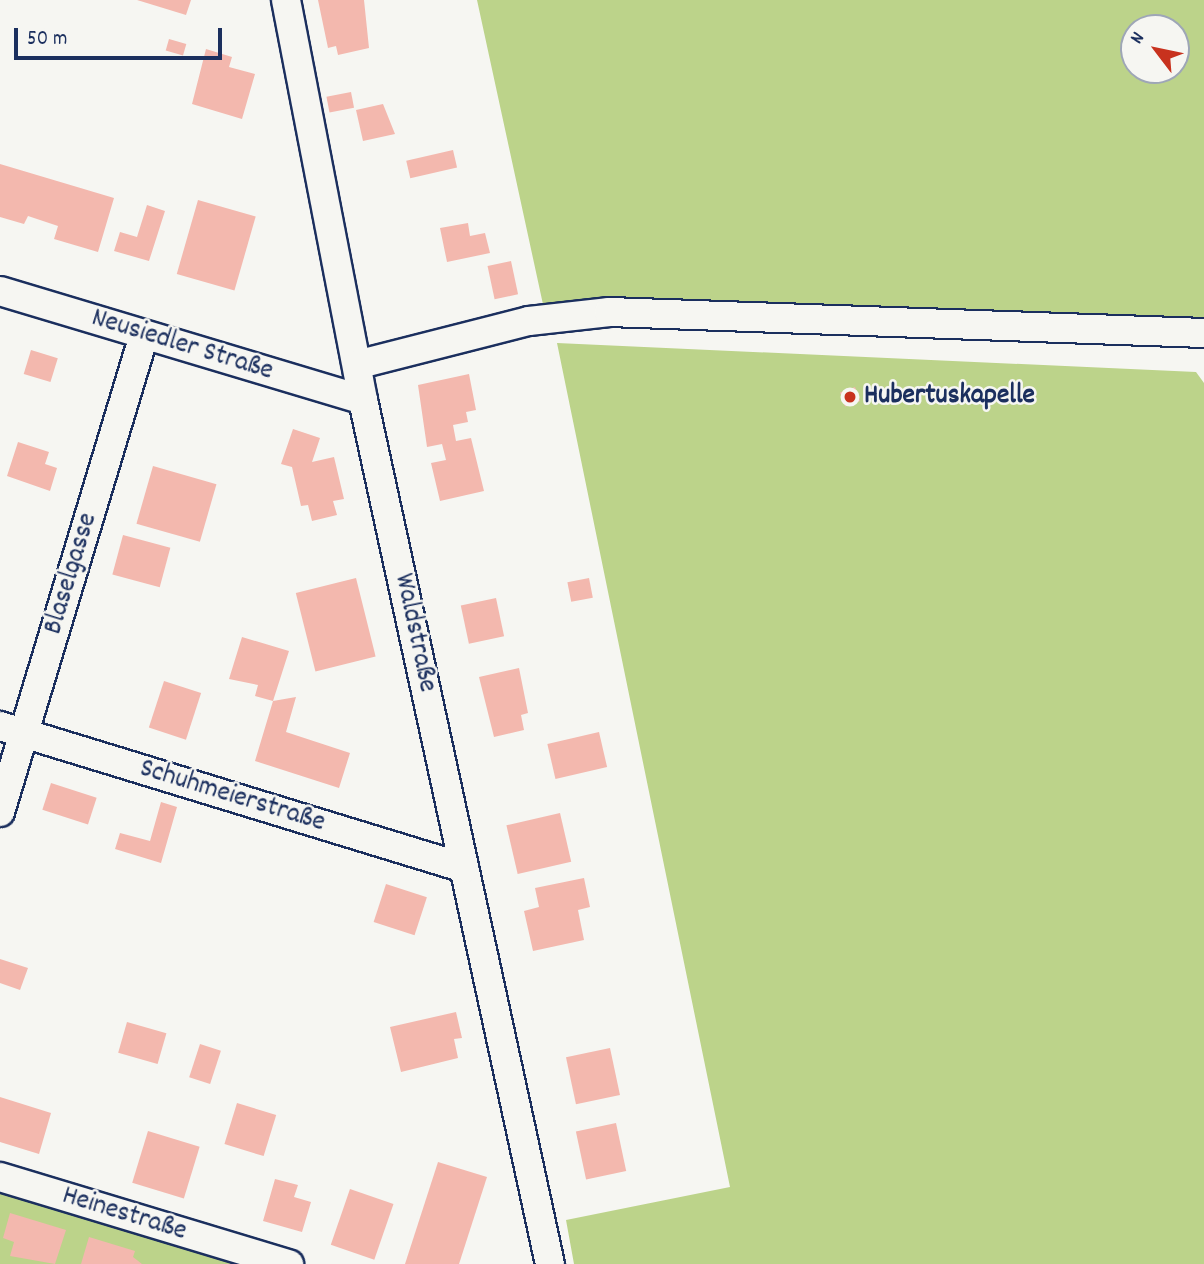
<!DOCTYPE html>
<html>
<head>
<meta charset="utf-8">
<style>
  body { margin:0 }
  #map { position:relative; width:1204px; height:1264px; overflow:hidden; background:#f6f6f2; font-family:Dekko,sans-serif }
  div>[style] { position:absolute }
  .green>* { inset:0; background:#bcd38a }
  .building>* { inset:0; background:#f3b8ae; transform-origin:0 0 }
  .roads { filter:drop-shadow(2px 0 #1b2f5e) drop-shadow(-2px 0 #1b2f5e) drop-shadow(0 2px #1b2f5e) drop-shadow(0 -2px #1b2f5e) }
  .street>* { height:28px; margin:-14px; padding:0 14px; transform-origin:14px; border-radius:14px; background:#f6f6f2 }
  .dots>* { width:19px; height:19px; translate:-50% -50%; box-sizing:border-box; border:4px solid #f6f6f2; border-radius:50% }
  span { translate:-50% -50%; white-space:nowrap; text-align:center; line-height:1.15; -webkit-text-stroke:5px #f6f6f2; paint-order:stroke }
  .street-label { font-size:28px; color:#1b2f5e }
  .poi-label { font-size:28px; color:#1b2f5e; font-weight:700 }
  .left { translate:0 -50%; text-align:left }
  .north { position:absolute; left:1120px; top:14px; width:70px; height:70px; box-sizing:border-box; background:#f6f6f2; border:2px solid #9ea6b7; border-radius:50%; rotate:302deg; font-size:19px; font-weight:700; line-height:28px; text-align:center; color:#1b2f5e }
  .north::after { content:''; display:block; margin:auto; width:24px; height:32px; background:#c8321e; clip-path:polygon(50% 0,100% 100%,50% 72%,0 100%) }
  .scale { position:absolute; left:14px; top:28px; width:208px; height:32px; box-sizing:border-box; border:4px solid #1b2f5e; border-top:0; padding-left:9px; font-size:21px; line-height:24px; white-space:nowrap; color:#1b2f5e; -webkit-text-stroke:5px #f6f6f2; paint-order:stroke }
</style>
</head>
<body>
<div id="map">
  <div class="green">
    <div style="clip-path:polygon(evenodd,477px 0,1204px 0,1204px 322px,544px 309px,477px 0,1134px 28px,1176px 28px,1176px 70px,1134px 70px,1134px 28px)"></div>
    <div style="clip-path:polygon(557px 343px,1196px 372px,1204px 383px,1204px 1264px,574px 1264px,566px 1220px,730px 1187px)"></div>
    <div style="clip-path:polygon(0 1192px,233px 1264px,0 1264px)"></div>
  </div>
  <div class="building">
    <div style="clip-path:polygon(137px 0,191px 0,186px 15px)"></div>
    <div style="clip-path:polygon(318px 0,364px 0,369px 48px,338px 55px,336px 46px,328px 48px)"></div>
    <div style="left:169px;top:39px;width:18px;height:12px;rotate:16deg"></div>
    <div style="clip-path:polygon(206px 49px,232px 57px,229px 67px,255px 74px,242px 119px,192px 104px)"></div>
    <div style="left:351px;top:92px;width:16px;height:25px;rotate:79deg"></div>
    <div style="clip-path:polygon(383px 104px,395px 134px,363px 141px,356px 110px)"></div>
    <div style="left:453px;top:150px;width:18px;height:48px;rotate:77deg"></div>
    <div style="clip-path:polygon(0 164px,114px 198px,98px 252px,54px 239px,58px 226px,28px 216px,24px 224px,0 217px)"></div>
    <div style="left:198px;top:200px;width:60px;height:77px;rotate:16deg"></div>
    <div style="clip-path:polygon(147px 205px,165px 211px,149px 261px,114px 251px,120px 232px,137px 237px)"></div>
    <div style="clip-path:polygon(468px 223px,470px 236px,485px 233px,490px 253px,447px 262px,440px 228px)"></div>
    <div style="left:511px;top:261px;width:34px;height:24px;rotate:78deg"></div>
    <div style="left:31px;top:350px;width:28px;height:25px;rotate:17deg"></div>
    <div style="clip-path:polygon(469px 374px,476px 410px,466px 412px,468px 422px,453px 425px,456px 441px,471px 438px,484px 491px,440px 501px,431px 463px,446px 460px,442px 444px,427px 447px,418px 385px)"></div>
    <div style="left:855px;top:387px;width:15px;height:16px;rotate:70deg"></div>
    <div style="clip-path:polygon(293px 429px,320px 438px,312px 462px,334px 457px,344px 499px,333px 501px,337px 515px,312px 521px,308px 505px,301px 506px,292px 467px,281px 464px)"></div>
    <div style="clip-path:polygon(18px 442px,49px 452px,45px 464px,57px 468px,50px 491px,7px 476px)"></div>
    <div style="left:153px;top:466px;width:66px;height:60px;rotate:16deg"></div>
    <div style="left:123px;top:535px;width:49px;height:41px;rotate:15deg"></div>
    <div style="left:356px;top:578px;width:81px;height:62px;rotate:76deg"></div>
    <div style="left:589px;top:578px;width:20px;height:22px;rotate:79deg"></div>
    <div style="left:496px;top:598px;width:39px;height:36px;rotate:78deg"></div>
    <div style="clip-path:polygon(242px 637px,289px 651px,273px 701px,255px 696px,258px 685px,229px 679px)"></div>
    <div style="clip-path:polygon(519px 668px,528px 713px,521px 715px,524px 730px,494px 737px,479px 677px)"></div>
    <div style="left:164px;top:681px;width:39px;height:49px;rotate:18deg"></div>
    <div style="clip-path:polygon(296px 697px,286px 732px,350px 753px,339px 788px,255px 761px,273px 701px)"></div>
    <div style="left:599px;top:732px;width:36px;height:53px;rotate:77deg"></div>
    <div style="left:51px;top:783px;width:48px;height:28px;rotate:18deg"></div>
    <div style="clip-path:polygon(161px 802px,177px 807px,161px 863px,115px 849px,120px 833px,150px 841px)"></div>
    <div style="left:560px;top:813px;width:50px;height:55px;rotate:77deg"></div>
    <div style="clip-path:polygon(584px 878px,590px 907px,578px 910px,584px 940px,533px 951px,524px 911px,539px 907px,535px 888px)"></div>
    <div style="left:386px;top:884px;width:43px;height:40px;rotate:18deg"></div>
    <div style="clip-path:polygon(0 959px,28px 968px,20px 990px,0 983px)"></div>
    <div style="clip-path:polygon(456px 1012px,462px 1038px,454px 1039px,458px 1058px,401px 1072px,390px 1027px)"></div>
    <div style="left:127px;top:1022px;width:41px;height:32px;rotate:16deg"></div>
    <div style="left:200px;top:1044px;width:22px;height:35px;rotate:18deg"></div>
    <div style="left:610px;top:1048px;width:48px;height:45px;rotate:78deg"></div>
    <div style="clip-path:polygon(0 1097px,51px 1113px,39px 1154px,0 1142px)"></div>
    <div style="left:237px;top:1103px;width:41px;height:43px;rotate:17deg"></div>
    <div style="left:616px;top:1123px;width:49px;height:41px;rotate:78deg"></div>
    <div style="left:148px;top:1131px;width:54px;height:54px;rotate:17deg"></div>
    <div style="clip-path:polygon(438px 1162px,487px 1177px,459px 1264px,405px 1264px)"></div>
    <div style="clip-path:polygon(275px 1179px,298px 1185px,294px 1197px,311px 1202px,302px 1232px,263px 1221px)"></div>
    <div style="left:350px;top:1189px;width:46px;height:59px;rotate:19deg"></div>
    <div style="clip-path:polygon(10px 1213px,66px 1230px,55px 1264px,10px 1256px,14px 1242px,3px 1238px)"></div>
    <div style="clip-path:polygon(89px 1237px,135px 1251px,133px 1257px,142px 1264px,81px 1264px)"></div>
  </div>
  <div class="roads">
    <div class="street">
      <div style="left:286px;top:0;width:407px;rotate:79.1deg"></div>
      <div style="left:363px;top:400px;width:884px;rotate:77.79deg"></div>
      <div style="left:0;top:291px;width:379px;rotate:16.7deg"></div>
      <div style="left:360px;top:364px;width:174px;rotate:-14.3deg"></div>
      <div style="left:529px;top:321px;width:81px;rotate:-6.4deg"></div>
      <div style="left:609px;top:312px;width:595px;rotate:2.02deg"></div>
      <div style="left:0;top:726px;width:485px;rotate:17deg"></div>
      <div style="left:0;top:812px;width:498px;rotate:-73.2deg"></div>
      <div style="left:0;top:1177px;width:302px;rotate:16.8deg"></div>
    </div>
  </div>
  <div class="dots">
    <div style="left:850px;top:397px;background:#c8321e"></div>
  </div>
  <div class="street-label">
    <span style="left:182px;top:346px;rotate:17deg">Neusiedler Straße</span>
    <span style="left:72px;top:574px;rotate:-73deg">Blaselgasse</span>
    <span style="left:414px;top:633px;rotate:78deg">Waldstraße</span>
    <span style="left:232px;top:797px;rotate:17deg">Schuhmeierstraße</span>
    <span style="left:124px;top:1215px;rotate:17deg">Heinestraße</span>
  </div>
  <div class="poi-label">
    <span class="left" style="left:864px;top:397px">Hubertuskapelle</span>
  </div>
  <div class="north">N</div>
  <div class="scale">50 m</div>
</div>
</body>
</html>
